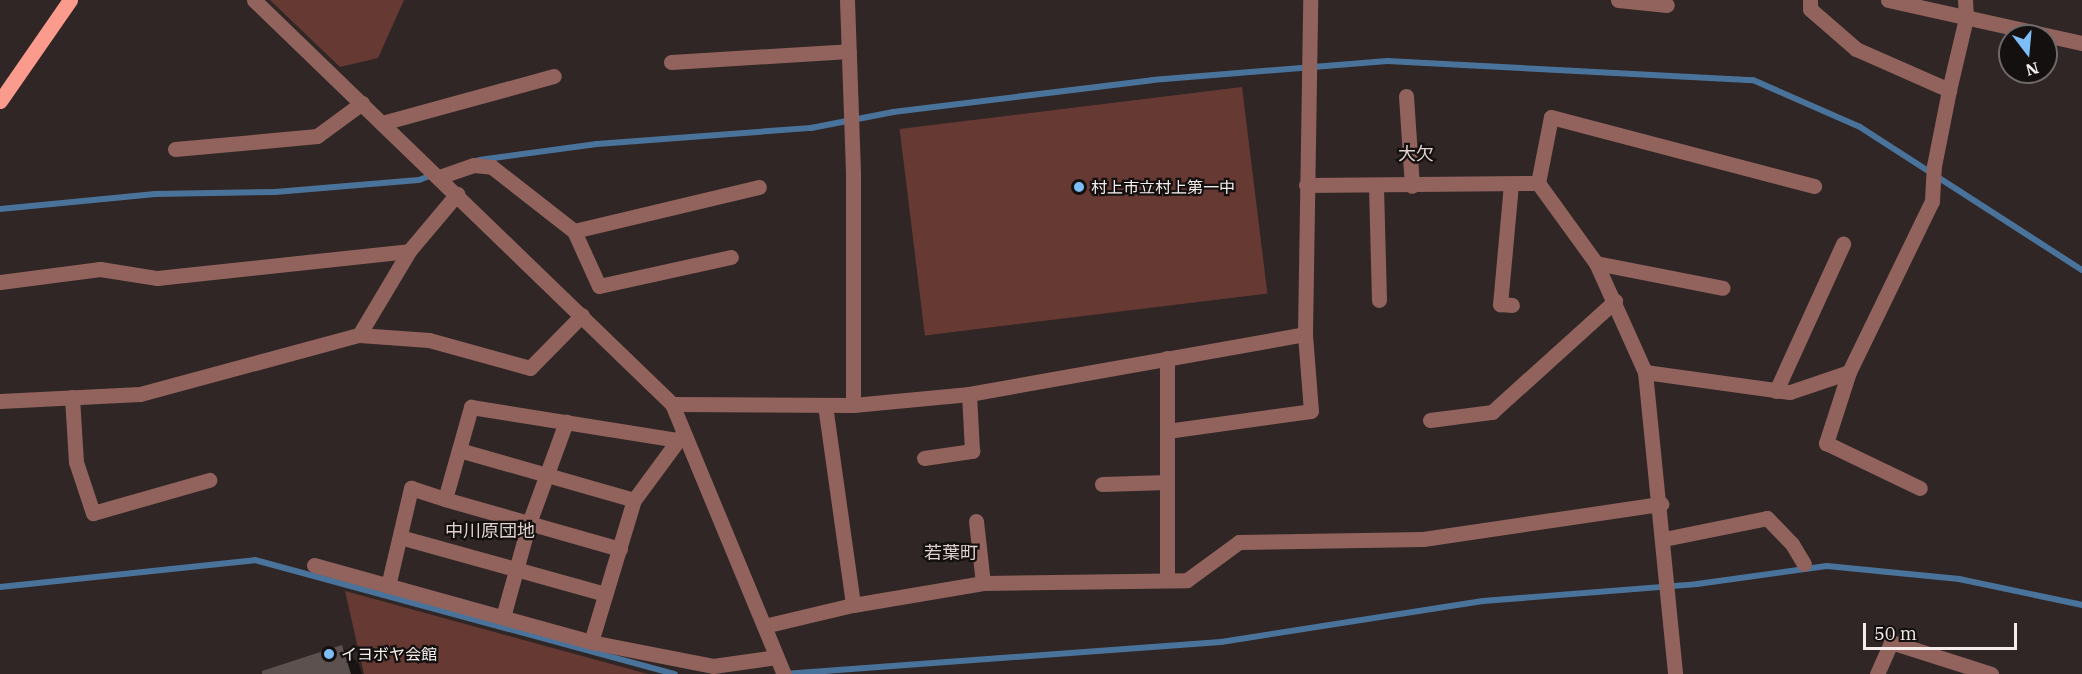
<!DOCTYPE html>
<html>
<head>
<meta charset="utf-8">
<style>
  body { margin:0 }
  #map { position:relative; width:2082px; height:674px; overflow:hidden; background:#302625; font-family:"IBM Plex Serif","Noto Sans JP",serif }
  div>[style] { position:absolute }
  .green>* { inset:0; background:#673933; transform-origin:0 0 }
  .shadow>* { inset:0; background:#0007 }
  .stream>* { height:6px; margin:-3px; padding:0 3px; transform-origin:3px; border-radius:3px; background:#49739a }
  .building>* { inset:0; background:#5c514f }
  .minor>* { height:15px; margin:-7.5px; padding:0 7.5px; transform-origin:7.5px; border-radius:7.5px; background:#91635c }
  .primary>* { height:15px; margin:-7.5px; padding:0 7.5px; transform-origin:7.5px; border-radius:7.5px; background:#fa9b8d }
  .dots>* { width:16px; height:16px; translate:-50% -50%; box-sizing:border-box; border:3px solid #151010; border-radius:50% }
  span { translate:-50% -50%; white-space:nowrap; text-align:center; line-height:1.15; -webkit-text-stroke:4.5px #151010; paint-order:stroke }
  .poi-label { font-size:16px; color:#f4edec }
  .left { translate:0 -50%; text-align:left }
  .neighbourhood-label { font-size:18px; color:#ded1ce }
  .north { position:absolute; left:1998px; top:24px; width:60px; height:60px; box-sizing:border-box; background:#151010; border:2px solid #6e6868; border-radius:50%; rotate:164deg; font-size:16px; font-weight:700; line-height:24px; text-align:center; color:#f4edec }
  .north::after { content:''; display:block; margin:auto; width:21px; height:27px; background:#7dbef9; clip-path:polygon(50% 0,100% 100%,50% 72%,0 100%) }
  .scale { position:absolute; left:1863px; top:623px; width:154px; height:27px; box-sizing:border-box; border:3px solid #f4edec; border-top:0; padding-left:8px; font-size:18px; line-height:21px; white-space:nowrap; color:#f4edec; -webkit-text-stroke:4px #151010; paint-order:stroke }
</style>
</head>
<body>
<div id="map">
  <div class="green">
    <div style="clip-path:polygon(270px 0,404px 0,378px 58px,340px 67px)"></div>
    <div style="left:1242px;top:87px;width:208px;height:345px;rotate:83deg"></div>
    <div style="clip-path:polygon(345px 591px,648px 674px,364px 674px)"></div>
  </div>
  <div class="shadow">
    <div style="clip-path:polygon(341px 646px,359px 664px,362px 674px,289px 674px)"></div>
  </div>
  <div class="stream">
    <div style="left:479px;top:160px;width:119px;rotate:-7.7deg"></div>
    <div style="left:597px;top:144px;width:215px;rotate:-4.3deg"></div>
    <div style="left:811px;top:128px;width:84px;rotate:-11deg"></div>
    <div style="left:893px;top:112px;width:261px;rotate:-7deg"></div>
    <div style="left:1152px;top:80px;width:236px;rotate:-4.6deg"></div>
    <div style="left:1387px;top:61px;width:366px;rotate:3deg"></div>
    <div style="left:1753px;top:80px;width:117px;rotate:23.7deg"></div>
    <div style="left:1860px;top:127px;width:264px;rotate:32.8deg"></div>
    <div style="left:0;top:209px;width:156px;rotate:-5.5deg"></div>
    <div style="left:155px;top:194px;width:120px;rotate:-1deg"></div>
    <div style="left:275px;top:192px;width:144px;rotate:-4.8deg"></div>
    <div style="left:419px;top:180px;width:14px;rotate:-21deg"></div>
    <div style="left:0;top:587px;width:256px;rotate:-6deg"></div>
    <div style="left:255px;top:560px;width:435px;rotate:15.2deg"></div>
    <div style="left:784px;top:674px;width:438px;rotate:-4.2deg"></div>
    <div style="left:1221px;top:642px;width:265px;rotate:-8.9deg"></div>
    <div style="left:1483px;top:601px;width:215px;rotate:-4.5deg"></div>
    <div style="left:1697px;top:584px;width:131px;rotate:-7.9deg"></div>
    <div style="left:1827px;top:566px;width:133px;rotate:5.6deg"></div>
    <div style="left:1959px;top:579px;width:126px;rotate:11.9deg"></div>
  </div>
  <div class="building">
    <div style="clip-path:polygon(342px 645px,351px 674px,262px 674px,262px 671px)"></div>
  </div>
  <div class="minor">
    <div style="left:254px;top:0;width:581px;rotate:44.02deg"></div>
    <div style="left:672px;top:404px;width:292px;rotate:67.5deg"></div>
    <div style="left:847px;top:0;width:173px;rotate:88deg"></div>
    <div style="left:853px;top:173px;width:232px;rotate:90deg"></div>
    <div style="left:1618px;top:0;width:49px;rotate:5.8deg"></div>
    <div style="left:1810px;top:0;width:9px;rotate:90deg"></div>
    <div style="left:1810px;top:9px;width:61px;rotate:41deg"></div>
    <div style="left:1856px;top:49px;width:102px;rotate:23.8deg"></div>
    <div style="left:1949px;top:90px;width:74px;rotate:-76.7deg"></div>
    <div style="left:1966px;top:18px;width:18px;rotate:-93deg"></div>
    <div style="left:1888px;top:0;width:199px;rotate:12.5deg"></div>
    <div style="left:671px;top:62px;width:178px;rotate:-3.5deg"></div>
    <div style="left:1406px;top:96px;width:90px;rotate:86.2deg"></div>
    <div style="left:382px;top:123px;width:178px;rotate:-15.3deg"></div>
    <div style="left:175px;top:149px;width:143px;rotate:-5.2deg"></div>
    <div style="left:317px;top:136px;width:56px;rotate:-36.3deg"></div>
    <div style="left:439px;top:177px;width:37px;rotate:-19deg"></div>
    <div style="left:474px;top:165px;width:18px;rotate:6deg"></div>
    <div style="left:492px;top:167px;width:104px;rotate:38deg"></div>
    <div style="left:574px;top:231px;width:190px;rotate:-13.4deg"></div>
    <div style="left:1538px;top:183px;width:67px;rotate:-78.9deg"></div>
    <div style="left:1551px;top:117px;width:272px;rotate:14.7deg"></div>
    <div style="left:1511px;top:184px;width:121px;rotate:95.2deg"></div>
    <div style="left:1500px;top:304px;width:12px;rotate:5deg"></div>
    <div style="left:1306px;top:185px;width:232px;rotate:-0.5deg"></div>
    <div style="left:1538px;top:183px;width:99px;rotate:54.1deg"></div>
    <div style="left:1596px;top:263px;width:120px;rotate:65.8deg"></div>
    <div style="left:1645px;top:372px;width:303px;rotate:84.3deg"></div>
    <div style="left:1376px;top:186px;width:114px;rotate:88.5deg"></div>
    <div style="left:574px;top:231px;width:60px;rotate:65.6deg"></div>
    <div style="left:599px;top:286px;width:135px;rotate:-12.4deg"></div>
    <div style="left:1596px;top:263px;width:129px;rotate:11.1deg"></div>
    <div style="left:0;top:282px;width:101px;rotate:-7.4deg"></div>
    <div style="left:100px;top:269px;width:58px;rotate:9deg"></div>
    <div style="left:157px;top:278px;width:253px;rotate:-6.1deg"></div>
    <div style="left:359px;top:335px;width:70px;rotate:4.1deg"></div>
    <div style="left:429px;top:340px;width:105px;rotate:15.5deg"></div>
    <div style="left:530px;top:368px;width:74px;rotate:-45.5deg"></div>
    <div style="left:1167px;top:358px;width:221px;rotate:90deg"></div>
    <div style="left:1645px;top:372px;width:146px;rotate:7.9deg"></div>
    <div style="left:1790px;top:392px;width:62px;rotate:-18.7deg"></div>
    <div style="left:1849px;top:372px;width:75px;rotate:107.9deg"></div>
    <div style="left:1826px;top:443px;width:104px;rotate:25.6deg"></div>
    <div style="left:1849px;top:372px;width:190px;rotate:-64.1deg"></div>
    <div style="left:1932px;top:201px;width:35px;rotate:-87deg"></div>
    <div style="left:1934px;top:166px;width:77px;rotate:-78.8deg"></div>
    <div style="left:1776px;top:391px;width:162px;rotate:-65.5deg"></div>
    <div style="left:72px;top:397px;width:65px;rotate:86.5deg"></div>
    <div style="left:76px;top:462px;width:54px;rotate:71.6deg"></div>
    <div style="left:93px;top:513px;width:121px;rotate:-15.9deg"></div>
    <div style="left:0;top:401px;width:140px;rotate:-2.9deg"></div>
    <div style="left:140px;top:394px;width:227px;rotate:-15.1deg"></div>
    <div style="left:359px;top:335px;width:98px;rotate:-59.2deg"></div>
    <div style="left:409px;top:251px;width:75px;rotate:-49.9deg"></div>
    <div style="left:672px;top:404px;width:181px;rotate:0.3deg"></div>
    <div style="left:853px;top:405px;width:117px;rotate:-5.4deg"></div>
    <div style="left:969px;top:394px;width:341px;rotate:-10.1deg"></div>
    <div style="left:1305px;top:334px;width:334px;rotate:-89.1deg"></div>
    <div style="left:825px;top:405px;width:202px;rotate:82deg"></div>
    <div style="left:1430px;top:420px;width:63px;rotate:-7.4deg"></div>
    <div style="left:1492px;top:412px;width:166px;rotate:-42.1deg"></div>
    <div style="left:1167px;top:431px;width:145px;rotate:-7.9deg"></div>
    <div style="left:1311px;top:411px;width:77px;rotate:-94.5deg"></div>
    <div style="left:459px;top:450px;width:182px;rotate:15.9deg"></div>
    <div style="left:924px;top:458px;width:49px;rotate:-8.3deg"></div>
    <div style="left:972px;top:451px;width:57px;rotate:-93deg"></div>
    <div style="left:1102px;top:484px;width:65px;rotate:-1.8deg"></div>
    <div style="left:976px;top:521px;width:62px;rotate:83.6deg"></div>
    <div style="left:400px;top:537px;width:213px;rotate:15.5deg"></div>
    <div style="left:1664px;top:539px;width:105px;rotate:-11.5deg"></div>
    <div style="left:1767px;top:518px;width:36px;rotate:46deg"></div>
    <div style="left:1792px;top:544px;width:23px;rotate:59deg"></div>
    <div style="left:620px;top:549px;width:182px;rotate:-164.1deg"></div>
    <div style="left:445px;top:499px;width:96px;rotate:-74.2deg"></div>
    <div style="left:471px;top:407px;width:210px;rotate:9.1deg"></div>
    <div style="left:314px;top:565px;width:288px;rotate:15.5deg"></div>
    <div style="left:591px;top:642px;width:124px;rotate:11.1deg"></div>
    <div style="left:713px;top:666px;width:64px;rotate:-8.1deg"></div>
    <div style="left:388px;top:586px;width:101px;rotate:-76.8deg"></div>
    <div style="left:411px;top:488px;width:36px;rotate:18deg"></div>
    <div style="left:503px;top:617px;width:98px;rotate:-74.5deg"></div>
    <div style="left:529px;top:523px;width:108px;rotate:-69.9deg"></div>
    <div style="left:764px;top:626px;width:91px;rotate:-13.3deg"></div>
    <div style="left:853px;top:605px;width:132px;rotate:-9.6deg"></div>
    <div style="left:983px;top:583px;width:204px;rotate:-0.8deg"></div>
    <div style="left:1187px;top:580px;width:64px;rotate:-36.2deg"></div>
    <div style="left:1239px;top:542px;width:184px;rotate:-0.9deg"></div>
    <div style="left:1423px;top:539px;width:241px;rotate:-8.4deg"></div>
    <div style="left:591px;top:642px;width:148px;rotate:-73.2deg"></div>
    <div style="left:634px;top:500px;width:81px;rotate:-53.6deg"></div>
    <div style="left:1877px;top:674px;width:35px;rotate:-66deg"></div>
    <div style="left:1891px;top:642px;width:105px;rotate:17.7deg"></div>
  </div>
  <div class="primary">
    <div style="left:0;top:101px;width:123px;rotate:-55.3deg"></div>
  </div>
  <div class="dots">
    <div style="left:1079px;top:187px;background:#7dbef9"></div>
    <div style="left:329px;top:654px;background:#7dbef9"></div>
  </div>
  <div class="poi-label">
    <span class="left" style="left:1091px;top:187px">村上市立村上第一中</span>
    <span class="left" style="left:341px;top:654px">イヨボヤ会館</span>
  </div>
  <div class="neighbourhood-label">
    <span style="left:1416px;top:154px">大欠</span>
    <span style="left:490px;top:531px">中川原団地</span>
    <span style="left:951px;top:553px">若葉町</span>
  </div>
  <div class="north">N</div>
  <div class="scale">50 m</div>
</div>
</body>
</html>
